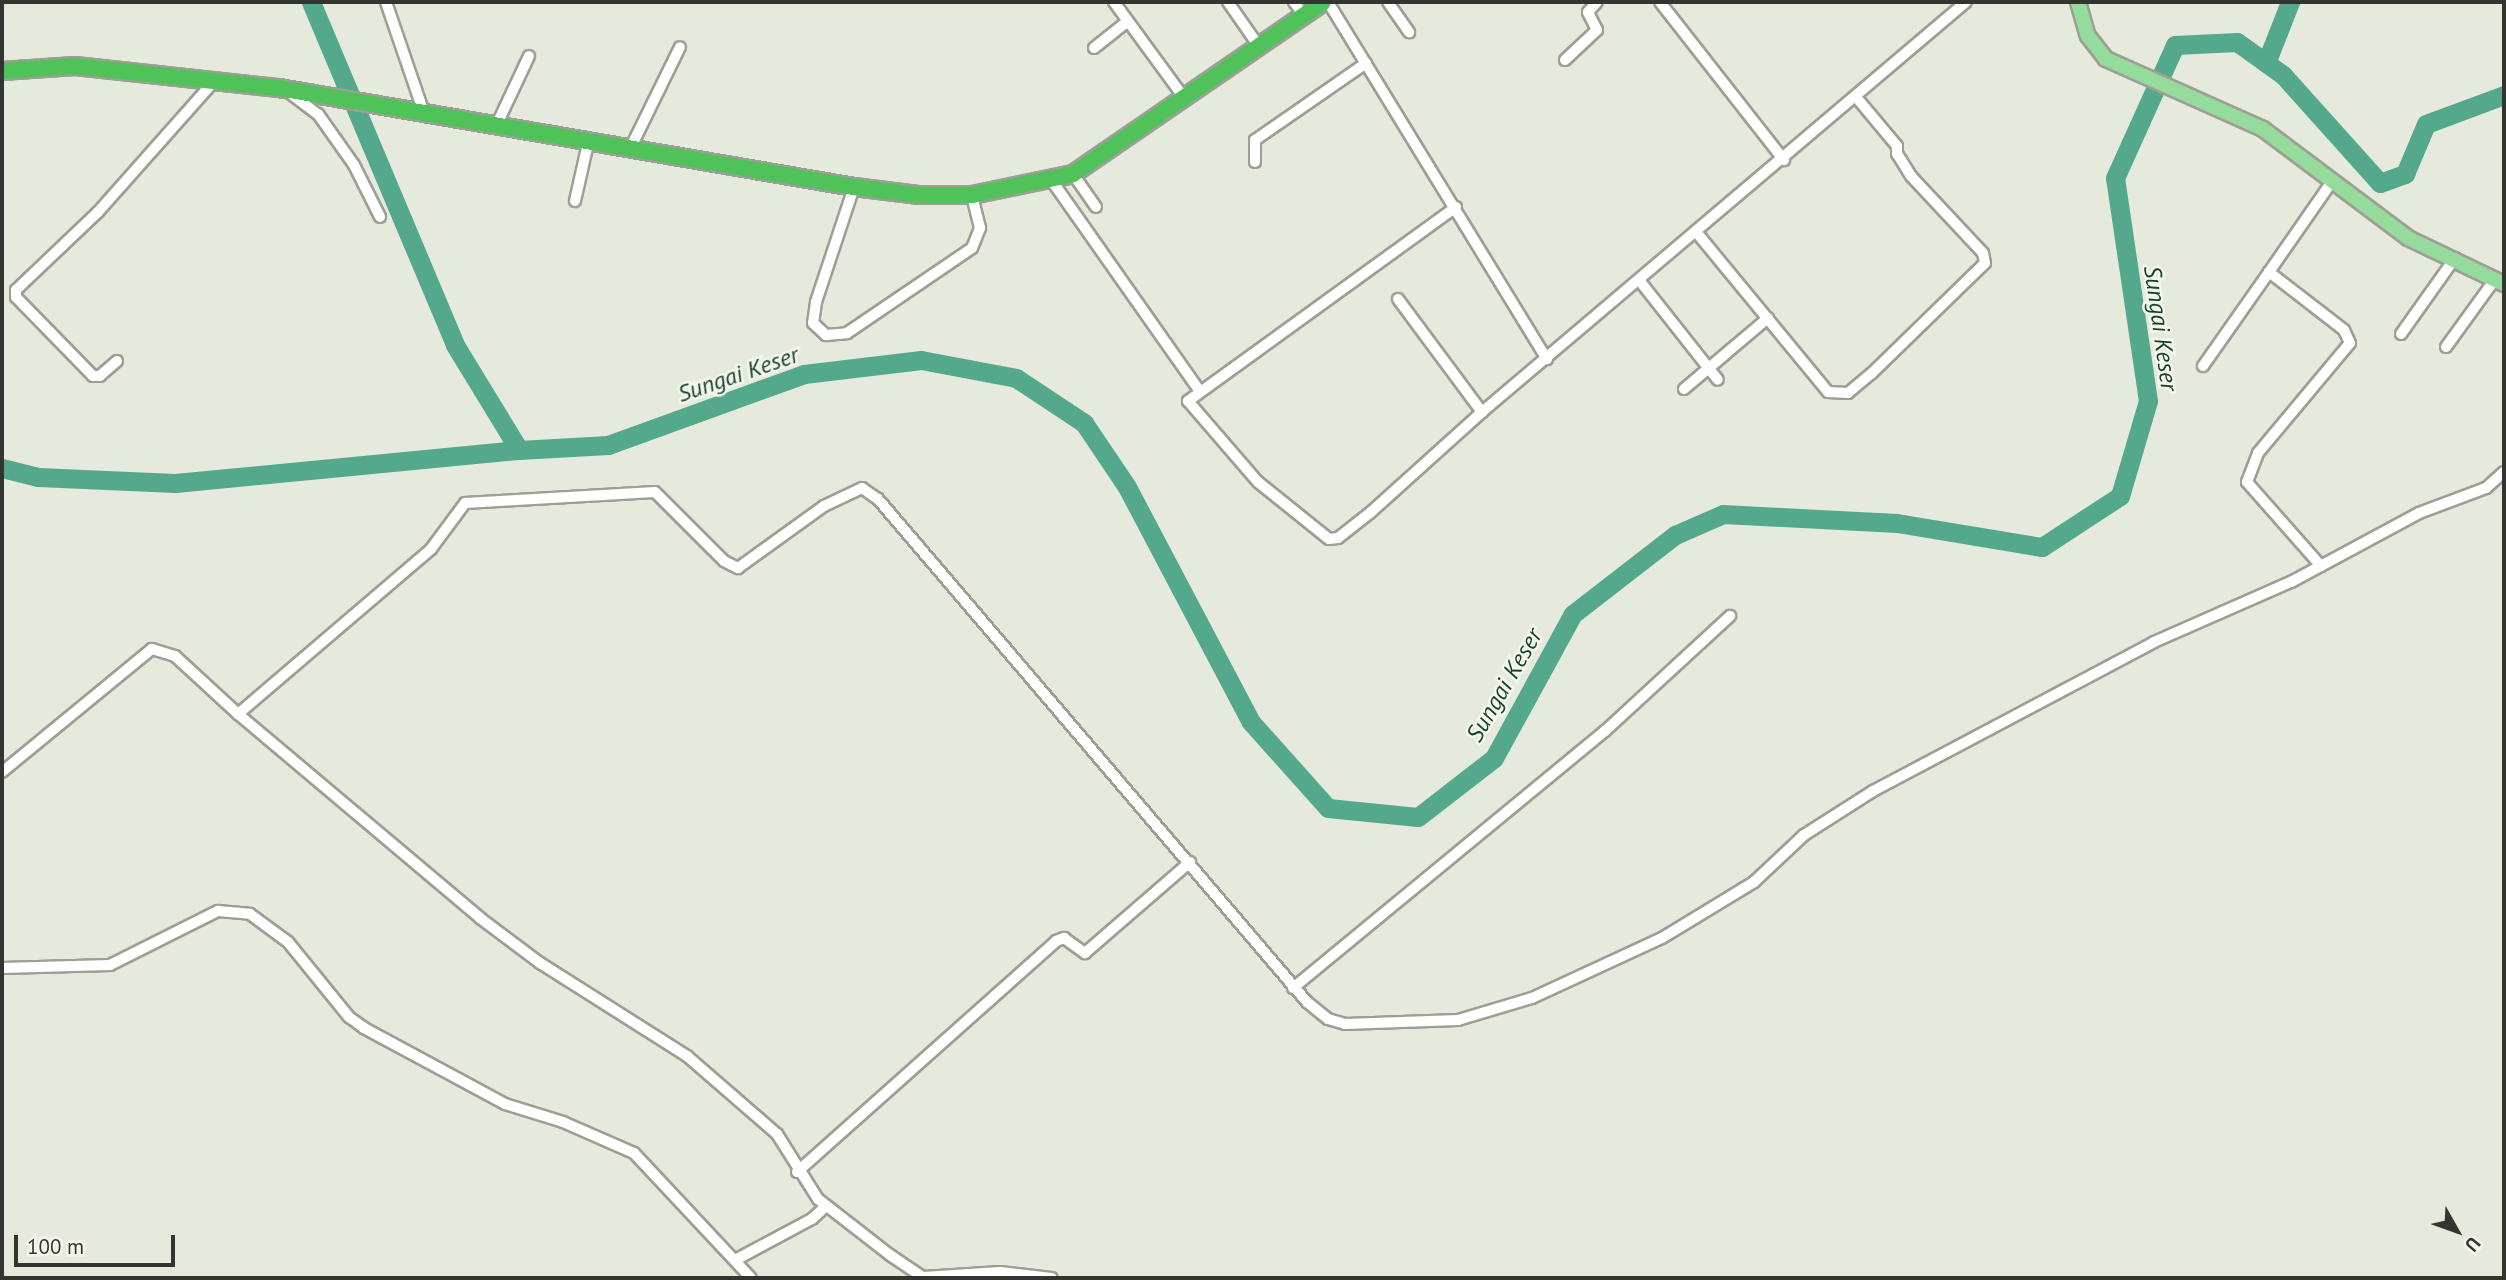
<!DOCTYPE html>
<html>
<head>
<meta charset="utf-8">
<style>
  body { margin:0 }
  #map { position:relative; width:2506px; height:1280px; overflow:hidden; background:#e6eadd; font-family:"PT Sans",sans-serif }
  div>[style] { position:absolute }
  .river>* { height:19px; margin:-9.5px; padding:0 9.5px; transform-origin:9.5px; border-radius:9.5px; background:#54a88b }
  .roads { filter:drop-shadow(2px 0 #9ca094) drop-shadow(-2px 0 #9ca094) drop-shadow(0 2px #9ca094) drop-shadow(0 -2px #9ca094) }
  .minor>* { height:10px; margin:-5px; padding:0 5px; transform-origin:5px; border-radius:5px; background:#fff }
  .major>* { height:14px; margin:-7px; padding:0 7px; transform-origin:7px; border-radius:7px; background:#95db9b }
  .highway>* { height:16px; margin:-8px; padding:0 8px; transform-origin:8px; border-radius:8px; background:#4fc359 }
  span { translate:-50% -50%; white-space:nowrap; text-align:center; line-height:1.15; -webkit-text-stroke:5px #f3f7ea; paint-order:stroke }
  .water-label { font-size:24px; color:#183e31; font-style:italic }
  .frame { position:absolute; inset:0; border:4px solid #343530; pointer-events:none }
  .north { position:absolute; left:2422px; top:1196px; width:70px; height:70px; -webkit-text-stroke:5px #f3f7ea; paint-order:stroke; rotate:130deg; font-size:19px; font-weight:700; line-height:28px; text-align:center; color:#343530 }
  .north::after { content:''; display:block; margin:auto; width:24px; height:32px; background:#343530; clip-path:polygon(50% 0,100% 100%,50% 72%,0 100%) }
  .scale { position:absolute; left:14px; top:1235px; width:161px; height:32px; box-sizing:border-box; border:4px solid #343530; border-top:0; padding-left:9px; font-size:21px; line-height:24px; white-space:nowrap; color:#343530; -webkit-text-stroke:5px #f3f7ea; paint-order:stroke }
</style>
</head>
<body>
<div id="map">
  <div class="river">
    <div style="left:311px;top:2px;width:372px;rotate:67.2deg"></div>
    <div style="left:455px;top:345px;width:123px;rotate:58.6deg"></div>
    <div style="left:519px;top:450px;width:89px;rotate:-3.2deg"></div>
    <div style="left:608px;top:445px;width:208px;rotate:-19.9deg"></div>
    <div style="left:804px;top:374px;width:118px;rotate:-6.8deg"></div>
    <div style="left:921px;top:360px;width:97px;rotate:10.7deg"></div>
    <div style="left:1016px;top:378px;width:82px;rotate:33.5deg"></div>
    <div style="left:1084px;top:423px;width:77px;rotate:56.1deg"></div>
    <div style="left:1127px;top:487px;width:266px;rotate:62.2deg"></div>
    <div style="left:1251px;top:722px;width:115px;rotate:48.2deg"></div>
    <div style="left:1328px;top:808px;width:90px;rotate:5.7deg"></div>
    <div style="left:1418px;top:817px;width:96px;rotate:-37.8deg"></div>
    <div style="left:1494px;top:758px;width:164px;rotate:-61.3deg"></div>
    <div style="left:1573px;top:614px;width:129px;rotate:-37.8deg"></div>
    <div style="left:1675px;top:535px;width:52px;rotate:-23.6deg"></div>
    <div style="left:1723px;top:514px;width:174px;rotate:3deg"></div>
    <div style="left:1897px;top:523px;width:147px;rotate:9.4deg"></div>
    <div style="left:2042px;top:547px;width:93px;rotate:-33.2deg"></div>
    <div style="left:2120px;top:496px;width:99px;rotate:-73.6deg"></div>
    <div style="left:2148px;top:401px;width:225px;rotate:-98.4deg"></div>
    <div style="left:2115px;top:178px;width:146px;rotate:-65.7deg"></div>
    <div style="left:2175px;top:45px;width:62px;rotate:-2.8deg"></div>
    <div style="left:2237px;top:42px;width:57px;rotate:35.7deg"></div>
    <div style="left:2283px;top:75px;width:145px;rotate:48.1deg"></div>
    <div style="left:2380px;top:183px;width:27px;rotate:-20deg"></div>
    <div style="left:2405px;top:174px;width:54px;rotate:-67.2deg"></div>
    <div style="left:2426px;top:124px;width:83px;rotate:-20.4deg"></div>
    <div style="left:2266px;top:63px;width:66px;rotate:-68.5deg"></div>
    <div style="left:2px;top:468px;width:37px;rotate:14deg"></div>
    <div style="left:38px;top:477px;width:137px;rotate:2.5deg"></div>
    <div style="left:175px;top:483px;width:346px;rotate:-5.5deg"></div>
  </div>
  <div class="roads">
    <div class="minor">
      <div style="left:386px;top:2px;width:114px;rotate:71.1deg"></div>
      <div style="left:1114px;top:2px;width:120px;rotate:53.8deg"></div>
      <div style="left:1228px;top:2px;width:52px;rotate:55.1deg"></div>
      <div style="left:1294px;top:2px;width:15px;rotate:53deg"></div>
      <div style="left:1328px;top:2px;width:419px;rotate:58.5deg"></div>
      <div style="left:1388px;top:2px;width:37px;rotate:55deg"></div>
      <div style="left:1660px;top:2px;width:201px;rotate:51.9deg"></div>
      <div style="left:1094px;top:48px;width:43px;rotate:-38.5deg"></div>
      <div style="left:1565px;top:60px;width:44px;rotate:-43.2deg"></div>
      <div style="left:1597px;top:30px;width:20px;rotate:-117deg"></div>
      <div style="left:1588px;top:12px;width:13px;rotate:-48deg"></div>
      <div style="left:291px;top:94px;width:34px;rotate:37deg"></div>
      <div style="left:318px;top:114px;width:62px;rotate:54.8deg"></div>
      <div style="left:354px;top:165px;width:58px;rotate:63.4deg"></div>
      <div style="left:497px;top:124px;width:75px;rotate:-64.8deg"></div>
      <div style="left:631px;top:147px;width:111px;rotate:-63.9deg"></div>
      <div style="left:1255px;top:162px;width:22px;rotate:-90deg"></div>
      <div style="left:1255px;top:140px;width:135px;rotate:-34.7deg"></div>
      <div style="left:1073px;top:174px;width:40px;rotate:55.1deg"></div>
      <div style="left:1052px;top:181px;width:256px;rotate:54.9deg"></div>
      <div style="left:854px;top:187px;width:121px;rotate:108.3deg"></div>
      <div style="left:816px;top:302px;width:21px;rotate:98deg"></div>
      <div style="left:813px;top:323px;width:18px;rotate:43deg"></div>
      <div style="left:826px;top:335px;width:21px;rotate:-5deg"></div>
      <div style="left:847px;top:333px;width:151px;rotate:-34.2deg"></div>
      <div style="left:972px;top:248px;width:22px;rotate:-68deg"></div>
      <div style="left:980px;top:228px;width:34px;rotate:-104deg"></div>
      <div style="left:575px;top:201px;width:64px;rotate:-77.3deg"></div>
      <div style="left:1456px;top:207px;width:331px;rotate:144.1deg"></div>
      <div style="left:1188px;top:401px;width:107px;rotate:49.2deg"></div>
      <div style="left:1258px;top:482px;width:91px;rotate:38.8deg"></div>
      <div style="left:1329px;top:539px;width:9px;rotate:-6deg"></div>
      <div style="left:1338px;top:538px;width:42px;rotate:-38.2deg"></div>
      <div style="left:1371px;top:512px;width:149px;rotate:-42deg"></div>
      <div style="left:1482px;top:412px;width:634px;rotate:-40.27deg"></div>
      <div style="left:1697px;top:233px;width:206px;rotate:50.5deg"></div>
      <div style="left:1828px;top:392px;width:20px;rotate:3deg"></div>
      <div style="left:1848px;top:393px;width:30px;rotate:-40deg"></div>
      <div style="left:1871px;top:374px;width:159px;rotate:-44.2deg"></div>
      <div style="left:1985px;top:263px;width:10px;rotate:-101deg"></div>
      <div style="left:1983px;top:253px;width:105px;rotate:-133.1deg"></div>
      <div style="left:1911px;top:176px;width:26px;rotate:-122deg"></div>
      <div style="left:1897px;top:154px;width:8px;rotate:-90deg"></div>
      <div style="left:1897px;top:146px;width:64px;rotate:-129.9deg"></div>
      <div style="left:1639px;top:280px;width:127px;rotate:51.7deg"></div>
      <div style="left:1398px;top:299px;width:141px;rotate:53.4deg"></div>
      <div style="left:2401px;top:334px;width:93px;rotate:-54.6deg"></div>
      <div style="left:2446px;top:347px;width:85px;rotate:-54.1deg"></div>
      <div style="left:117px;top:361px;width:23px;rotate:139deg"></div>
      <div style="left:100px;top:376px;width:7px;rotate:180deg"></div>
      <div style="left:93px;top:376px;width:110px;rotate:-134.3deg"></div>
      <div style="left:16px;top:297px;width:7px;rotate:-90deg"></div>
      <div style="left:16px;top:290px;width:113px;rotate:-43.6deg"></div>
      <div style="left:98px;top:212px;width:176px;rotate:-48.4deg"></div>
      <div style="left:2203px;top:366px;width:115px;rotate:-54.9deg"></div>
      <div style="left:1684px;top:389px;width:110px;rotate:-40.2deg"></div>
      <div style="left:2321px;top:566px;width:112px;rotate:-131.4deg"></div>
      <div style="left:2247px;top:482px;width:31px;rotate:-69deg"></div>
      <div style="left:2258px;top:453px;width:143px;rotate:-50.1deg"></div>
      <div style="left:2350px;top:343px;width:14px;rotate:-115deg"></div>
      <div style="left:2344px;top:330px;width:95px;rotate:-142.3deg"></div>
      <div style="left:2269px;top:272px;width:112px;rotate:-55.2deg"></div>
      <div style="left:238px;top:714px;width:317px;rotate:40.1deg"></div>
      <div style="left:480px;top:918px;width:75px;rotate:36.9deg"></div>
      <div style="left:540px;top:963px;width:174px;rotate:32.3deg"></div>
      <div style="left:687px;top:1056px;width:119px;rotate:40.9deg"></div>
      <div style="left:777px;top:1134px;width:77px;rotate:57.8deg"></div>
      <div style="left:818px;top:1199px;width:91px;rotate:37.9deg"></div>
      <div style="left:890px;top:1255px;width:40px;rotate:34deg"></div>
      <div style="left:923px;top:1277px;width:77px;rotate:-3.7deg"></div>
      <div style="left:1000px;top:1272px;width:52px;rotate:6.6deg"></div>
      <div style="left:2px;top:772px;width:194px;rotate:-39.4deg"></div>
      <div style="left:152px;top:649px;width:24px;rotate:17deg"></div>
      <div style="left:175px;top:656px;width:86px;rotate:42.6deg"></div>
      <div style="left:238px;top:714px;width:254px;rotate:-40.5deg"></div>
      <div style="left:431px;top:549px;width:57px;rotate:-53.5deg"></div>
      <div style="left:465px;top:503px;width:190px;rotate:-3.3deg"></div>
      <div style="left:655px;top:492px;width:98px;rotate:45deg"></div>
      <div style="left:724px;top:561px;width:16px;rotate:27deg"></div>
      <div style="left:738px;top:568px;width:106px;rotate:-35.8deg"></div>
      <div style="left:824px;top:506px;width:42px;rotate:-25.3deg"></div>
      <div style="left:862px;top:488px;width:19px;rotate:35deg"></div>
      <div style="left:878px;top:499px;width:661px;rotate:49.54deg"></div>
      <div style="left:1307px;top:1002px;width:27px;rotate:39deg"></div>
      <div style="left:1328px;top:1019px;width:18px;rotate:16deg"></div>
      <div style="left:1345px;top:1024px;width:113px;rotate:-2deg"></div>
      <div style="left:1458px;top:1020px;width:77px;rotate:-16.6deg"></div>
      <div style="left:1532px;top:998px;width:143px;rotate:-24.8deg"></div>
      <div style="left:1662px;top:938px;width:108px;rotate:-31.3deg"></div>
      <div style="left:1754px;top:882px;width:69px;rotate:-43.2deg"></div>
      <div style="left:1804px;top:835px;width:82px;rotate:-32.5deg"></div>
      <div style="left:1873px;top:791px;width:318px;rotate:-27.9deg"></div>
      <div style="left:2154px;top:642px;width:150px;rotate:-23.7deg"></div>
      <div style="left:2291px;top:582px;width:145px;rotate:-28.3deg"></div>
      <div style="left:2419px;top:513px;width:72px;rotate:-20.5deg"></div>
      <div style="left:2486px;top:488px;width:24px;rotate:-42deg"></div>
      <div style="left:2px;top:968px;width:108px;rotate:-1.6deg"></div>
      <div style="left:110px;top:965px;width:121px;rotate:-26.6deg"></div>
      <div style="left:218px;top:911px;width:32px;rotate:5deg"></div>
      <div style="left:250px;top:914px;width:47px;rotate:36.4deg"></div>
      <div style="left:288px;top:942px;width:97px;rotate:50.9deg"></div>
      <div style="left:349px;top:1017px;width:19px;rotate:36deg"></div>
      <div style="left:364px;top:1028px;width:160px;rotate:28.3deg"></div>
      <div style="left:505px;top:1104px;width:61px;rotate:17.2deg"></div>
      <div style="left:563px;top:1122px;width:77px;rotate:23.6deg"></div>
      <div style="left:634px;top:1153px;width:171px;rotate:46.9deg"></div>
      <div style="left:1293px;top:988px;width:404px;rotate:-39.5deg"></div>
      <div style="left:1605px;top:731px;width:170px;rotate:-42.6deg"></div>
      <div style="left:797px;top:1172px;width:347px;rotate:-41.7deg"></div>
      <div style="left:1056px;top:941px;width:9px;rotate:-21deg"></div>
      <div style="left:1064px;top:938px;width:26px;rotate:36deg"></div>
      <div style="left:1085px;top:953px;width:139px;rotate:-40.9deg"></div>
      <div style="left:737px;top:1259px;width:85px;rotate:-28.1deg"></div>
      <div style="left:812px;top:1219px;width:19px;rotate:-43deg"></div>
    </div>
    <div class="major">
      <div style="left:2078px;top:2px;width:35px;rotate:74deg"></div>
      <div style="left:2088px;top:36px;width:29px;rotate:52deg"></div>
      <div style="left:2106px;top:59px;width:172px;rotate:24deg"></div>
      <div style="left:2263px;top:129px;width:181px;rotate:36.9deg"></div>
      <div style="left:2408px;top:238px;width:106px;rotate:25.6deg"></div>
    </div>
    <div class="highway">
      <div style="left:2px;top:71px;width:73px;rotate:-3.9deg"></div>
      <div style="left:75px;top:66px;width:205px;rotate:6.2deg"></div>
      <div style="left:279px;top:88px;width:583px;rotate:9.77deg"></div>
      <div style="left:854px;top:187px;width:64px;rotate:7.1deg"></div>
      <div style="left:918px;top:195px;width:54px"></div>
      <div style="left:972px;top:195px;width:103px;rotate:-11.7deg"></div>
      <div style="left:1073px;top:174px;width:303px;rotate:-34.5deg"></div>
    </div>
  </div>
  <div class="water-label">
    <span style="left:2161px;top:328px;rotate:82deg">Sungai Keser</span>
    <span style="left:738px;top:374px;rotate:-19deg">Sungai Keser</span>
    <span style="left:1504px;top:685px;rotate:-60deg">Sungai Keser</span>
  </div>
  <div class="frame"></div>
  <div class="north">U</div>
  <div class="scale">100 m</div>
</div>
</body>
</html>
